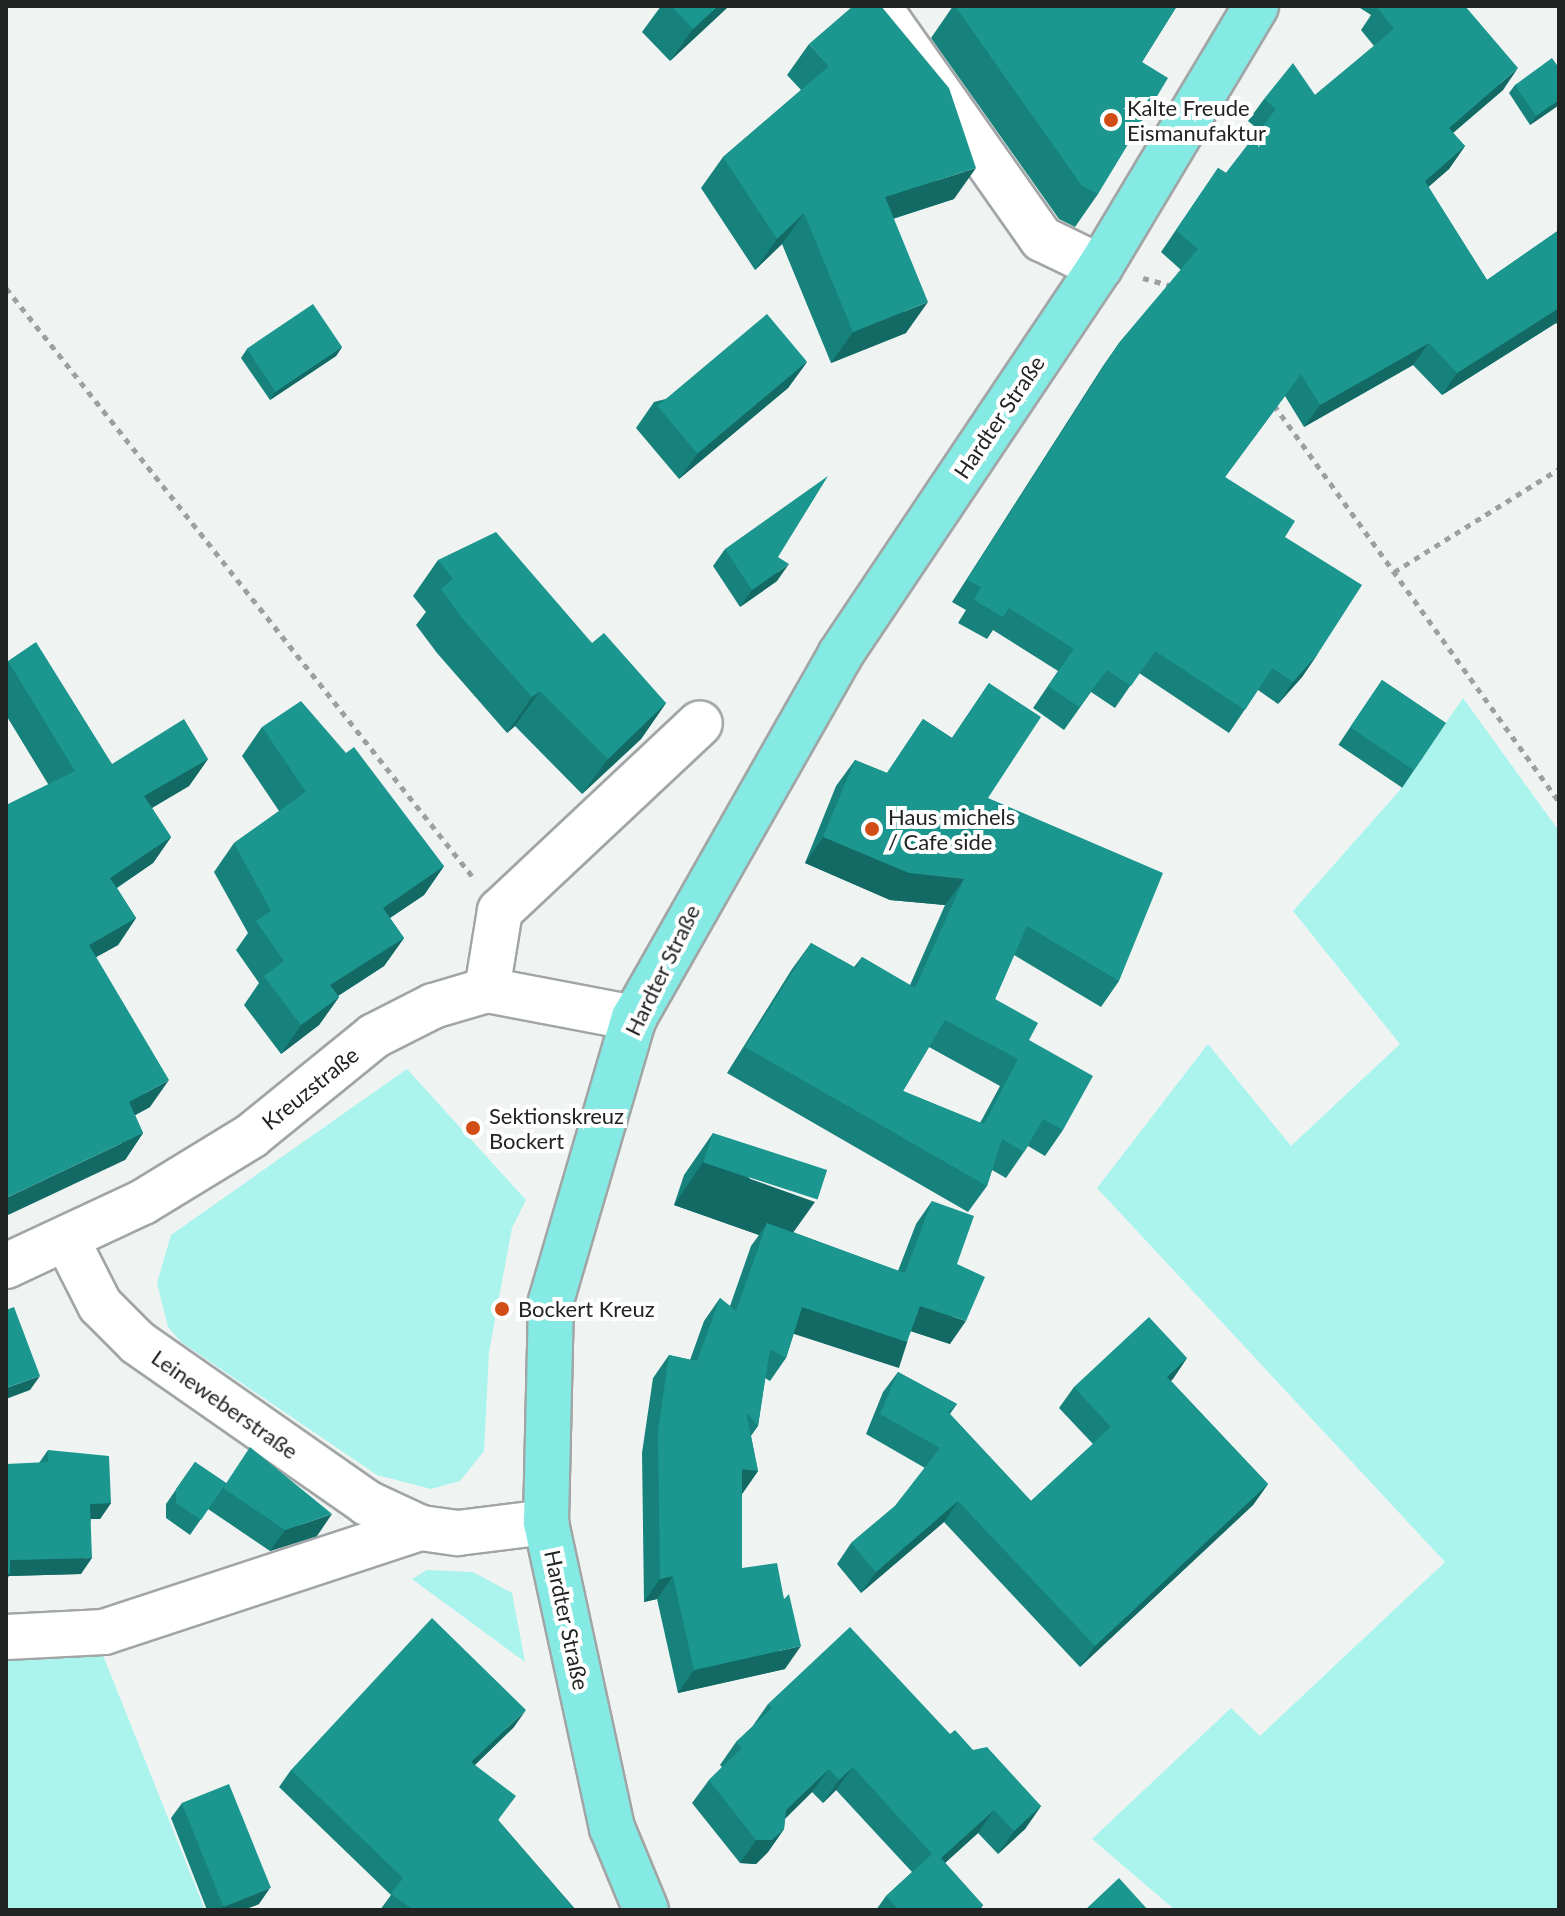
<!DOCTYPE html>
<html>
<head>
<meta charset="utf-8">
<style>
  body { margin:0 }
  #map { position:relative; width:1565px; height:1916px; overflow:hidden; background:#eff4f3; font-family:Lato,sans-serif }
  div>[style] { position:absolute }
  .green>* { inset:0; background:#aaf4ed }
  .path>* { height:5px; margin-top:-2.5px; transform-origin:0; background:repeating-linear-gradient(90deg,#9da0a0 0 6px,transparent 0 12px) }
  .roads { filter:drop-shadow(2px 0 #a1a5a5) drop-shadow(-2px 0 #a1a5a5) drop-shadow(0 2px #a1a5a5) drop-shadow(0 -2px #a1a5a5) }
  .minor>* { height:44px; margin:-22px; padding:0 22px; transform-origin:22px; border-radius:22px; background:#fff }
  .major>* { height:44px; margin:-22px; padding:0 22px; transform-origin:22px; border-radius:22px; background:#86eae4 }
  .wall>* { inset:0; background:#17827c; transform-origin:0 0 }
  .shaded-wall>* { inset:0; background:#136a65; transform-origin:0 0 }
  .building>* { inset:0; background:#1b9790; transform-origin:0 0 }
  .dots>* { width:22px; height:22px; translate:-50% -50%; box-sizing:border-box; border:4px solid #fff; border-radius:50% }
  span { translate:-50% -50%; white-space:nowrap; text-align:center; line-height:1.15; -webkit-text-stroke:8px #fff; paint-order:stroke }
  .poi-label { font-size:22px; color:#222424 }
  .left { translate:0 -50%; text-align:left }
  .street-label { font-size:22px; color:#222424 }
  .frame { position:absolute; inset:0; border:8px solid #222424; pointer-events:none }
</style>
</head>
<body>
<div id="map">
  <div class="green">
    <div style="clip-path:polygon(1463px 698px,1559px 831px,1559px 1910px,1175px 1910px,1092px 1839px,1231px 1708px,1260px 1736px,1445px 1562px,1097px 1188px,1208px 1044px,1291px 1146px,1400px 1044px,1293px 911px,1400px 790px)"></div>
    <div style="clip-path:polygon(407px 1069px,526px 1200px,512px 1228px,489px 1352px,484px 1451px,460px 1481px,431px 1489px,377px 1475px,181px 1342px,168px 1327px,157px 1283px,171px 1235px)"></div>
    <div style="clip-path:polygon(427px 1570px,473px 1572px,512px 1593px,525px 1662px,412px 1579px)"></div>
    <div style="clip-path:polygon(100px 1648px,205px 1910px,6px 1910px,6px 1653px)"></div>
  </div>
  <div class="path">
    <div style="left:1143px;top:278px;width:30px;rotate:15deg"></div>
    <div style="left:6px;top:288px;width:750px;rotate:51.6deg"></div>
    <div style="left:1274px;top:405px;width:489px;rotate:54.3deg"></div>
    <div style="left:1394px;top:572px;width:195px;rotate:-32deg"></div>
    <div style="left:1034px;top:1910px;width:1px;rotate:-45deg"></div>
  </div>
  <div class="roads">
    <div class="minor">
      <div style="left:878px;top:6px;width:285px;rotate:54.9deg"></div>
      <div style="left:1042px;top:239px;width:64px;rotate:25.8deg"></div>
      <div style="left:487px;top:990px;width:80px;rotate:-80.7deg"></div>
      <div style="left:500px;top:911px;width:274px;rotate:-43.2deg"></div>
      <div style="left:67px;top:1240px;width:73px;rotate:63.1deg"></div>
      <div style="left:100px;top:1305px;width:54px;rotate:45deg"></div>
      <div style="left:138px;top:1343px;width:279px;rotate:34.9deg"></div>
      <div style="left:367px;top:1503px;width:60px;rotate:24.8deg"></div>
      <div style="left:421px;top:1528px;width:37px;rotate:8deg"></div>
      <div style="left:458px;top:1533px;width:89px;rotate:-7.1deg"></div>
      <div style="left:6px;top:1266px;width:151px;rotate:-25deg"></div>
      <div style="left:143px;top:1202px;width:127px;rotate:-31.4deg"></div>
      <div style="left:251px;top:1136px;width:159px;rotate:-39.1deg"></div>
      <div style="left:374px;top:1036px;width:66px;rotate:-27deg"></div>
      <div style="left:433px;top:1006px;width:56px;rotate:-16.5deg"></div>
      <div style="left:487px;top:990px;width:150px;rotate:10.8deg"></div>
      <div style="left:6px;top:1637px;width:98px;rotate:-2.9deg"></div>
      <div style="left:104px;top:1632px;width:334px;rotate:-18.2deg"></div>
    </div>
    <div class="major">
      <div style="left:646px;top:1910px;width:89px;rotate:-112.5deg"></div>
      <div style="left:612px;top:1828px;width:313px;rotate:-102.2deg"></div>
      <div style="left:546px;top:1522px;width:221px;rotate:-88.7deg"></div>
      <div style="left:551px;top:1301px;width:295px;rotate:-73.7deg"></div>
      <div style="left:634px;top:1018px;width:417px;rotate:-60.4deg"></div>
      <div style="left:840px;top:655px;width:467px;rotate:-56.2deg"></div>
      <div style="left:1100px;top:267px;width:304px;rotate:-59.1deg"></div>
    </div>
  </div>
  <div class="wall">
    <div style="clip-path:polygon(661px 6px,729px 6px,670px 61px,642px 32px)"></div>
    <div style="clip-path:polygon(953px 6px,1177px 6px,1142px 62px,1098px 194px,1075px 227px,1059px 219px,931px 38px)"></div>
    <div style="clip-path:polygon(1357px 6px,1465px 6px,1503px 90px,1453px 133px,1465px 146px,1449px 169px,1428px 187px,1487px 280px,1559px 230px,1559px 327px,1556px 323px,1442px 395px,1413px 365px,1304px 427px,1285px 396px,1225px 477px,1285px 537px,1317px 655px,1302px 677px,1278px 704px,1258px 690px,1229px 733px,1139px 673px,1115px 708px,1091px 692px,1064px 730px,1033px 708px,1058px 671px,993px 630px,987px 639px,958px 623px,966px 610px,952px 602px,1103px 366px,1119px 343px,1181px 270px,1161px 252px,1218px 168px,1226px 173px,1259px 130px,1248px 121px,1264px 99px,1315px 95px,1374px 46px,1361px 30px,1371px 15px)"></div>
    <div style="clip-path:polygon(809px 44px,954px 199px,893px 219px,906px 333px,831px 363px,782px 244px,755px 270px,701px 188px,723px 157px,801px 90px,787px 75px)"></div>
    <div style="clip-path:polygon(1559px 68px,1559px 105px,1530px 125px,1509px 93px,1515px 85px)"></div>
    <div style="clip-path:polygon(342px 347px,336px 356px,270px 400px,241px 358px,247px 349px)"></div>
    <div style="clip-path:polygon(807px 362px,788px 388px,679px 479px,636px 428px,654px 402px)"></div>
    <div style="clip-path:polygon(725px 549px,778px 557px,777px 581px,740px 607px,713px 566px)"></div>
    <div style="clip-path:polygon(438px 560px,592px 643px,666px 703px,641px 739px,582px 794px,515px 726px,507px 733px,437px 653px,416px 625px,426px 612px,413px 596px)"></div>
    <div style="clip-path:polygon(8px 661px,112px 764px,208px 759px,189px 786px,152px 808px,171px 837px,153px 863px,117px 888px,136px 918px,118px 945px,96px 957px,150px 1107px,135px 1115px,143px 1133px,125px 1160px,48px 784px,6px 715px,6px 664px)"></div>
    <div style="left:1382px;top:680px;width:77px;height:78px;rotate:34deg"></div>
    <div style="clip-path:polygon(evenodd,989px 683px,988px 798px,1119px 981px,1101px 1007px,1014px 955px,995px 999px,1029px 1040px,1063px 1130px,1045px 1156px,1028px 1146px,1006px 1178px,992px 1170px,987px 1186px,968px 1212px,727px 1073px,792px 969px,811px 943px,854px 967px,862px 957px,910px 985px,945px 905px,890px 900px,805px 863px,836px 786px,855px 760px,887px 773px,923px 719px,952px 738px,989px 683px,929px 1047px,1000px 1086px,980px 1123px,903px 1091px,929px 1047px)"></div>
    <div style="clip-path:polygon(262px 727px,444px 866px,424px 895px,390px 918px,404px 938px,384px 966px,338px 996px,339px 997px,319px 1025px,281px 1054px,244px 1005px,259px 983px,236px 950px,248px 933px,214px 872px,234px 843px,279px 811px,242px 756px)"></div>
    <div style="clip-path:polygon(713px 1133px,793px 1232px,898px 1271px,916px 1224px,932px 1201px,957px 1264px,950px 1344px,911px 1331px,891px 1365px,794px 1333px,786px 1358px,770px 1381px,765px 1378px,758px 1426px,751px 1436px,758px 1471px,742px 1494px,742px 1568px,785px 1669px,678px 1693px,657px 1599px,644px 1602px,642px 1453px,653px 1378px,669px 1355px,690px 1360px,704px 1321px,720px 1298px,730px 1306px,751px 1246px,759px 1235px,674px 1205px,684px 1175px)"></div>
    <div style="clip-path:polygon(1187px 1358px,1171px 1381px,1268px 1484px,1253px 1505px,1080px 1667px,944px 1522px,861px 1593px,837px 1564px,851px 1543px,895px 1506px,925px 1468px,866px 1434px,883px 1392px,898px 1372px,957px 1404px,950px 1414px,1031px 1501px,1093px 1444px,1059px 1408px,1074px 1387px)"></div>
    <div style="clip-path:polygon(48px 1450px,111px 1503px,100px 1519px,91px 1519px,81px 1574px,9px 1576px,39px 1463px)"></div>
    <div style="clip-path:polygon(195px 1462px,226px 1483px,317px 1536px,270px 1551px,208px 1509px,190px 1535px,166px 1518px,166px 1504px)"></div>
    <div style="clip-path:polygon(768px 1704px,950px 1734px,973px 1750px,1041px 1806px,1025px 1829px,998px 1854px,978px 1833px,945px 1863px,983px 1905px,980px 1910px,876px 1910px,886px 1896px,912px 1872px,836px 1790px,823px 1803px,812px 1792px,785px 1819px,784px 1829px,768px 1852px,756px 1864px,740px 1863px,692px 1803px,709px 1780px,722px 1767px,720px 1765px,736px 1742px,752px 1727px)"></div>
    <div style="clip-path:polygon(514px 1727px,475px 1765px,499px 1821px,576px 1910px,380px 1910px,391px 1895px,279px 1787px,291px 1770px)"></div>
    <div style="clip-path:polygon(182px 1803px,259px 1904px,243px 1910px,207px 1910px,171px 1818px)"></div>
  </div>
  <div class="shaded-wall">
    <div style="clip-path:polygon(718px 6px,729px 6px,670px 61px,693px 29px)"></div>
    <div style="clip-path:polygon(1518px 68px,1503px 90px,1433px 150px,1449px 128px)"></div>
    <div style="clip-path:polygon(1559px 100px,1559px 105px,1530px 125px,1536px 116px)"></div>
    <div style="clip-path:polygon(1465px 146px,1449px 169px,1409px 204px,1425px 181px)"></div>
    <div style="clip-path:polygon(976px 168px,954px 199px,863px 228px,885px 197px)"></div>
    <div style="clip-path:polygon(804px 213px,782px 244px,755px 270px,777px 239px)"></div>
    <div style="clip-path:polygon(928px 302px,906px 333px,831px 363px,853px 332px)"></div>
    <div style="clip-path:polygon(1559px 308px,1559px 318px,1556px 323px,1442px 395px,1457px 373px)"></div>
    <div style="clip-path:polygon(1429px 343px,1413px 365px,1304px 427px,1320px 405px)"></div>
    <div style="clip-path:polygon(342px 347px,336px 356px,270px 400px,276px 391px)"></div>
    <div style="clip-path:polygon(807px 362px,788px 388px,679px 479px,698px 453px)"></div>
    <div style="clip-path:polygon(789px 564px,777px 581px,740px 607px,752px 590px)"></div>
    <div style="clip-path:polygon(1317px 655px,1302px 677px,1278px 704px,1293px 682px)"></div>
    <div style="clip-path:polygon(540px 691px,515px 726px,507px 733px,532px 697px)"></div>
    <div style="clip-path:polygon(666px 703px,641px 739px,582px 794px,608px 759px)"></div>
    <div style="clip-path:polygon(208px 759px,189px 786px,126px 823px,144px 796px)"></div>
    <div style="clip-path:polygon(171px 837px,153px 863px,92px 904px,110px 878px)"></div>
    <div style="clip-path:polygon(823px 837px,964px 879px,945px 905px,890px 900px,805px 863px)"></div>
    <div style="clip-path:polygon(444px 866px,424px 895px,363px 936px,383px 908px)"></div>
    <div style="clip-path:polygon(136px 918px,118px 945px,71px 971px,89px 945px)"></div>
    <div style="clip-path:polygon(404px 938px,384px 966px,310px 1014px,330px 985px)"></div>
    <div style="clip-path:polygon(339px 997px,319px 1025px,281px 1054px,301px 1025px)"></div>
    <div style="clip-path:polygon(169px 1080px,150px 1107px,110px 1129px,129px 1102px)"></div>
    <div style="clip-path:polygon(143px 1133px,125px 1160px,6px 1216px,6px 1198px)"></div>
    <div style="clip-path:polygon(703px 1162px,815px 1202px,785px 1244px,767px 1223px,759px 1235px,674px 1205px)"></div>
    <div style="clip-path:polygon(920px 1306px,966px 1321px,950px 1344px,904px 1329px)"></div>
    <div style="left:802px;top:1307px;width:111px;height:28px;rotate:18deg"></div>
    <div style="clip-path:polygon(1187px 1358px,1173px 1379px,1153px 1398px,1167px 1377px)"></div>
    <div style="clip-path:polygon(40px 1376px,30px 1390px,6px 1399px,6px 1388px)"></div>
    <div style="clip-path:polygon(742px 1469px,758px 1471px,742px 1494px)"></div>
    <div style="clip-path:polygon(1268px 1484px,1253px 1505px,1080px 1667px,1095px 1646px)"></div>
    <div style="clip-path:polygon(958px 1501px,944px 1522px,861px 1593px,876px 1572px)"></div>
    <div style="clip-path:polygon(111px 1503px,100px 1519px,79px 1519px,90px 1504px)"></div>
    <div style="clip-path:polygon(332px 1514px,317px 1536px,270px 1551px,285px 1530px)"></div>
    <div style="clip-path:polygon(92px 1558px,81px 1574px,9px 1576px,6px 1580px,6px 1566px,10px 1560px)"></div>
    <div style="clip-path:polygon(673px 1576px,657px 1599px,644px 1602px,660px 1579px)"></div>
    <div style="clip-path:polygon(801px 1646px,785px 1669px,678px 1693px,694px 1670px)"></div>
    <div style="clip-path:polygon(526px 1710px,514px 1727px,459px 1780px,471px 1762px)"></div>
    <div style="clip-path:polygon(853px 1767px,836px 1790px,823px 1803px,839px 1780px)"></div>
    <div style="clip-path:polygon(829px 1769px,812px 1792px,770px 1833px,786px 1810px)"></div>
    <div style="clip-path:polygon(1041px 1806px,1025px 1829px,998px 1854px,1014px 1831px)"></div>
    <div style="clip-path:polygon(994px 1810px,978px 1833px,924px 1882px,941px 1858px)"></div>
    <div style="clip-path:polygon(784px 1829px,768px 1852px,756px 1864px,740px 1863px,756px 1840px)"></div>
    <div style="clip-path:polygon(270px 1888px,259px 1904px,243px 1910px,220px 1910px,222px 1907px)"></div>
  </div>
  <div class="building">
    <div style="clip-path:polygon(671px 6px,718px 6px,693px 29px)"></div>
    <div style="clip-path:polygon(853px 6px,881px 6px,949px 88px,976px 168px,885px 197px,928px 302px,853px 332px,804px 213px,777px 239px,723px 157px,829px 66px,809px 44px)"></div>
    <div style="clip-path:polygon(955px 6px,1177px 6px,1142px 62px,1168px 78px,1098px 194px,1082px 186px)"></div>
    <div style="clip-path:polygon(1378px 6px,1465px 6px,1518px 68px,1449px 128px,1465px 146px,1425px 181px,1487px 280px,1559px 230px,1559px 308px,1457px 373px,1429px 343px,1320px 405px,1301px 374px,1225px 477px,1295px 521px,1285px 537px,1362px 585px,1317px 655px,1293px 682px,1272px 668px,1245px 710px,1155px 651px,1131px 686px,1107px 670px,1079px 707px,1048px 686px,1074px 649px,1009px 608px,1003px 617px,974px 600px,981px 587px,967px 580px,1119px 343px,1198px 249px,1176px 230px,1218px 168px,1226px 173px,1276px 109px,1264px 99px,1293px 63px,1315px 95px,1394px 29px,1377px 7px)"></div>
    <div style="clip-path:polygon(1552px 58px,1559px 68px,1559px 100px,1536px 116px,1515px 85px)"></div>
    <div style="left:313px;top:304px;width:52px;height:80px;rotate:56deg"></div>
    <div style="left:767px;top:314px;width:62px;height:143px;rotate:50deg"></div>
    <div style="clip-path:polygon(828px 476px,778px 557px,789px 564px,752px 590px,725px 549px)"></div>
    <div style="clip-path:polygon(496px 532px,592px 643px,604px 633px,666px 703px,608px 759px,540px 691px,532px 697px,462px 618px,441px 589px,453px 579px,438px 560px)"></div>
    <div style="clip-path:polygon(36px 642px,112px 764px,184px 719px,208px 759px,144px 796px,171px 837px,110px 878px,136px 918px,89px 945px,169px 1080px,129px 1102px,143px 1133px,6px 1198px,6px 805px,75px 771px,8px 661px)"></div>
    <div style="left:1382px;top:680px;width:77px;height:57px;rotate:34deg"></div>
    <div style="clip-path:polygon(evenodd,989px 683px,1041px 717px,988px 798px,1163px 873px,1119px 981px,1027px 926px,995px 999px,1038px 1023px,1029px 1040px,1093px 1076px,1063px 1130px,1043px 1119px,1024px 1152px,1002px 1139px,987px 1186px,745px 1047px,811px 943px,856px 968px,862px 957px,915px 988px,964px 879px,909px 873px,823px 837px,855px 760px,887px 773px,923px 719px,952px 738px,989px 683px,945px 1020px,1018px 1059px,984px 1124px,903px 1091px,945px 1020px)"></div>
    <div style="clip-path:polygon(301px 701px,346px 753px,354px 747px,444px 866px,383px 908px,404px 938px,330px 985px,339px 997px,301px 1025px,264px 976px,284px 961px,256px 921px,271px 911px,234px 843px,306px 792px,262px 727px)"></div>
    <div style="left:713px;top:1133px;width:120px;height:31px;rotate:18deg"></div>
    <div style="clip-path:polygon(932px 1201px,974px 1216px,957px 1264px,985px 1277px,966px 1321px,920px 1306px,907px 1342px,802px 1307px,786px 1358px,770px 1349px,758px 1426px,746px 1412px,758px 1471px,742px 1469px,742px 1568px,777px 1563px,784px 1599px,789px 1594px,801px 1646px,694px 1670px,673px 1576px,660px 1579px,658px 1430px,669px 1355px,697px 1361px,720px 1298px,736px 1311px,767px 1223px,905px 1273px)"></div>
    <div style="clip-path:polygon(14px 1307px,40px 1376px,6px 1388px,6px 1310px)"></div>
    <div style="clip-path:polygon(1149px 1317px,1187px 1358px,1167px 1377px,1268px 1484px,1095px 1646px,958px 1501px,876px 1572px,851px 1543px,895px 1506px,940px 1448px,880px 1414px,898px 1372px,957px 1404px,948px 1412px,1031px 1501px,1111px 1427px,1074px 1387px)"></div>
    <div style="clip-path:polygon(250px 1447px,332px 1514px,285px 1530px,223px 1488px)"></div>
    <div style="clip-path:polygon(48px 1450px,109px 1456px,111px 1503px,90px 1504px,92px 1558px,10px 1560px,10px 1574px,6px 1574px,6px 1464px,48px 1462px)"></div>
    <div style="clip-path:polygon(195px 1462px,226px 1483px,201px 1520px,176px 1503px,176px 1489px)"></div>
    <div style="clip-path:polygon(432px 1618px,526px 1710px,471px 1762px,516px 1796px,498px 1820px,575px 1910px,414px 1910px,391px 1894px,403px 1878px,291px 1770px)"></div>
    <div style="clip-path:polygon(850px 1627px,950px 1734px,955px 1730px,973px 1750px,987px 1747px,1041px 1806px,1014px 1831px,994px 1810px,941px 1858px,983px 1905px,977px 1910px,899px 1910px,886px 1896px,932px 1854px,853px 1767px,839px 1780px,829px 1769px,786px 1810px,784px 1829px,772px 1840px,756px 1840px,709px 1780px,742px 1748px,736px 1742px,772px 1708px,768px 1704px)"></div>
    <div style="left:229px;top:1784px;width:112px;height:51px;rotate:68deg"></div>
    <div style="clip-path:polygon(1119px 1878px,1148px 1910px,1085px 1910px)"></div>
  </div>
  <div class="dots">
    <div style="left:1111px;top:120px;background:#d24c15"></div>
    <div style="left:872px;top:829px;background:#d24c15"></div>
    <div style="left:473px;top:1128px;background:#d24c15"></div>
    <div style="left:502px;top:1309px;background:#d24c15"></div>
  </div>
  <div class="poi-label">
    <span class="left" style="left:1127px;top:120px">Kalte Freude<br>Eismanufaktur</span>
    <span class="left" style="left:888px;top:829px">Haus michels<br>/ Cafe side</span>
    <span class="left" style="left:489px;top:1128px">Sektionskreuz<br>Bockert</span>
    <span class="left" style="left:518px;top:1309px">Bockert Kreuz</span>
  </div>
  <div class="street-label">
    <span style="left:999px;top:417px;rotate:-56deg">Hardter Straße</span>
    <span style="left:662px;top:970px;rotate:-64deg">Hardter Straße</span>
    <span style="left:310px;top:1088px;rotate:-39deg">Kreuzstraße</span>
    <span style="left:225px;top:1404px;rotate:35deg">Leineweberstraße</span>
    <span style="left:567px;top:1620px;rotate:78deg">Hardter Straße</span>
  </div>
  <div class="frame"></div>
</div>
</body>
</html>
